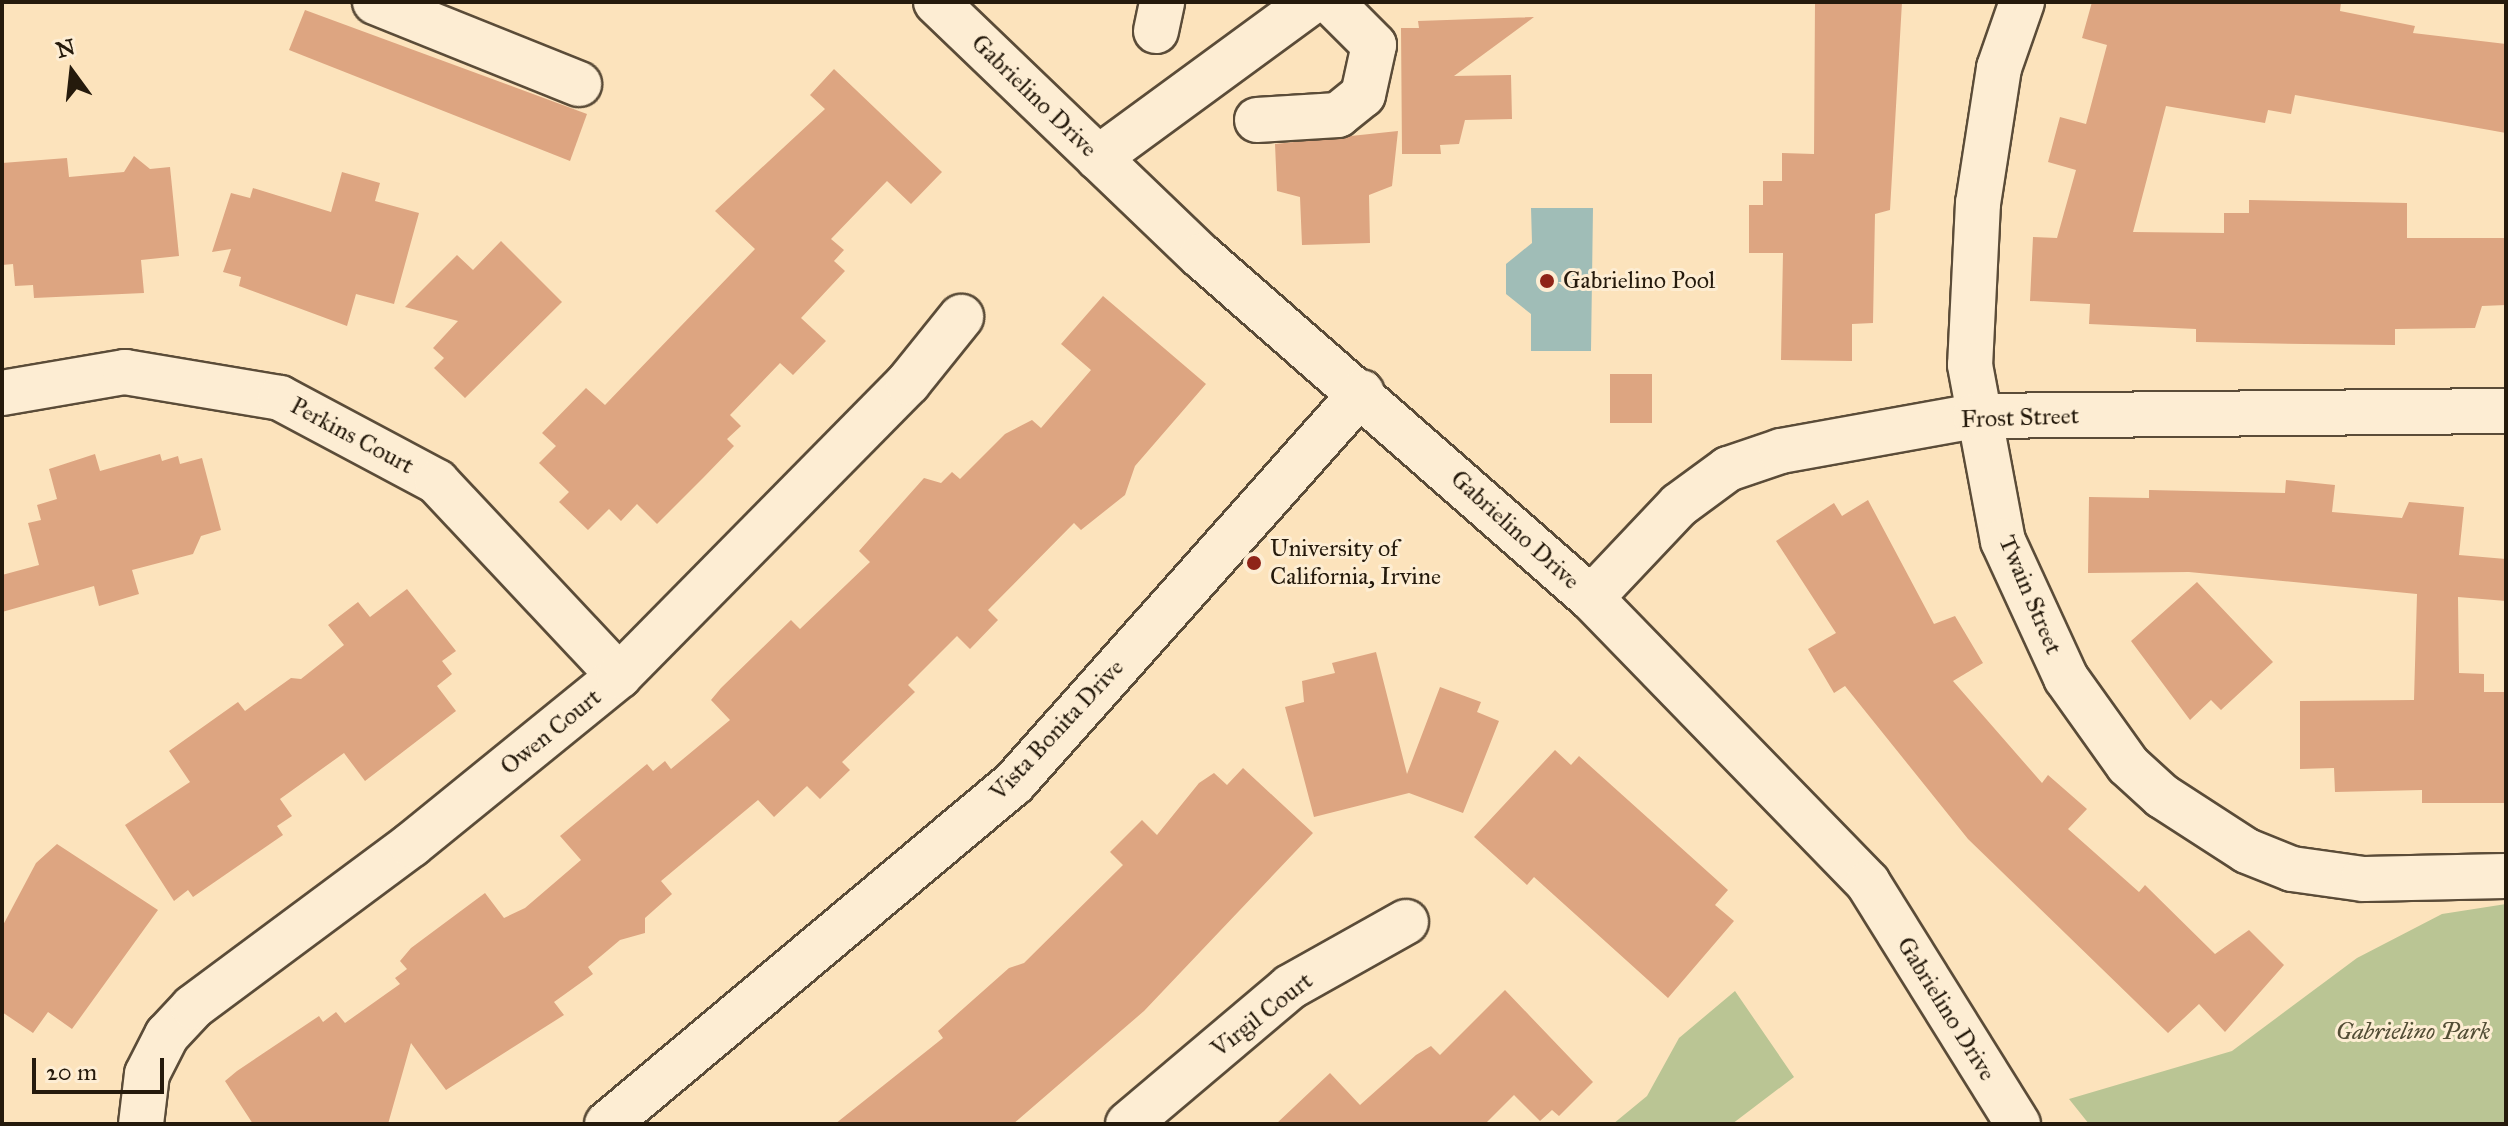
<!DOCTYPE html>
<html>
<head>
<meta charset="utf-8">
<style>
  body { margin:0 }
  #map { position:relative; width:2508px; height:1126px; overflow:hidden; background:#fce3bc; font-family:"IM FELL Great Primer",serif }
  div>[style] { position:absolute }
  .green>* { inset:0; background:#bac594 }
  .water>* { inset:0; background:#a0bdb7 }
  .building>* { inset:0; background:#dda581; transform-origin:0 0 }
  .roads { filter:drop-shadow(2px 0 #5b4c38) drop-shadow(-2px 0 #5b4c38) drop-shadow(0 2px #5b4c38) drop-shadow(0 -2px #5b4c38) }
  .minor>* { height:44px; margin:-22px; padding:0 22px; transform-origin:22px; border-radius:22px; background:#fdedd3 }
  .dots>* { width:22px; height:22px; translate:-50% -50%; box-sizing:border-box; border:4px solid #fdedd3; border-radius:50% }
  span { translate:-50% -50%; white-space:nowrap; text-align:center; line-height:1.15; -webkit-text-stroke:6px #fdedd3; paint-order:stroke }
  .street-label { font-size:24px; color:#251a0c }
  .poi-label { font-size:24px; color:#251a0c }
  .left { translate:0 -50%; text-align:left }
  .park-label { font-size:24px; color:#524d35; font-style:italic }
  .frame { position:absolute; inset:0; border:4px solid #251a0c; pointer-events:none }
  .north { position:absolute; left:32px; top:32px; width:80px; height:80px; -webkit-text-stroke:6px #fdedd3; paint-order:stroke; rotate:345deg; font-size:22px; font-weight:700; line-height:32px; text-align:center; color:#251a0c }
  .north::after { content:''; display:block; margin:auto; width:28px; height:36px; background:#251a0c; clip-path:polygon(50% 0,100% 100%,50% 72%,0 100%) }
  .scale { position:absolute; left:32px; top:1058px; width:132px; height:36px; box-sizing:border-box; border:4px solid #251a0c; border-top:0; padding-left:10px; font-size:24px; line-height:28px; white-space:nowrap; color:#251a0c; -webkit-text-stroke:6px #fdedd3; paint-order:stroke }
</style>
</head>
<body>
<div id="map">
  <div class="green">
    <div style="clip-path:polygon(2506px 904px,2506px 1124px,2089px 1124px,2069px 1099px,2232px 1051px,2357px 958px,2442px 914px)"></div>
    <div style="clip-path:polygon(1735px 991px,1794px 1077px,1732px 1124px,1613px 1124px,1647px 1096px,1679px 1038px)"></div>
  </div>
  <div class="water">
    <div style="clip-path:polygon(1531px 208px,1593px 208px,1591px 351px,1531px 351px,1531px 314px,1506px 294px,1506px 264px,1532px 243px)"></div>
  </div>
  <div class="building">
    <div style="clip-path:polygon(1815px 2px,1902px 2px,1890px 210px,1875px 214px,1873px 323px,1852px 324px,1852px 361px,1781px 360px,1783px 253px,1749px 253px,1749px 205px,1763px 205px,1763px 181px,1782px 181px,1782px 153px,1814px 154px)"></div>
    <div style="clip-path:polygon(2092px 2px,2341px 2px,2340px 11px,2415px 26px,2413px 33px,2506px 44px,2506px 133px,2295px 95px,2291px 114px,2268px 110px,2265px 123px,2166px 106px,2133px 232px,2224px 233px,2224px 213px,2249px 213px,2249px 200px,2407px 203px,2407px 238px,2506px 238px,2506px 305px,2482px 306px,2475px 328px,2395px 329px,2395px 345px,2306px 344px,2196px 342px,2196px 329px,2089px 324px,2090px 304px,2030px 301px,2033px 237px,2057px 238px,2076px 170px,2048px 162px,2060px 117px,2086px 124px,2107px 45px,2082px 38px)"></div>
    <div style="clip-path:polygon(305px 10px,587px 114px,570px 161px,289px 50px)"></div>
    <div style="clip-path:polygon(1534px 17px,1454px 76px,1511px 75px,1512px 119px,1465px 120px,1459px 144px,1440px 145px,1441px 154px,1402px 154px,1401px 28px,1419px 28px,1418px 21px)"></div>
    <div style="clip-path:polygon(834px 69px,942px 172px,911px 204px,887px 181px,831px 239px,844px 250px,834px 261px,845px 271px,801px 318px,826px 341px,793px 375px,780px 363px,730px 415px,741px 426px,727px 439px,734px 446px,703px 478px,657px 524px,637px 504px,621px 521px,609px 509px,588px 530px,559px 502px,569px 492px,539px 463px,556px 446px,542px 433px,586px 388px,605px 405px,755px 249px,715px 211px,825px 109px,810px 95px)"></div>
    <div style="clip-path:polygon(1398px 131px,1392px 186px,1369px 195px,1370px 243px,1302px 245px,1300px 197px,1277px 191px,1275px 144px)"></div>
    <div style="clip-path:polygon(134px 156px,150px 169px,170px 167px,179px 256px,141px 260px,144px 293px,34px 298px,33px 285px,15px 286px,13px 264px,2px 265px,2px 163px,67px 158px,69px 177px,124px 172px)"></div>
    <div style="clip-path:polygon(342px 172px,380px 183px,375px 201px,419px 213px,394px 304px,356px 294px,347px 326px,239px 286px,241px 277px,223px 272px,231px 249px,212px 252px,231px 193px,250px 198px,253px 188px,331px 212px)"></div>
    <div style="clip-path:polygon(501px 241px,562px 302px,465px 398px,434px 368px,444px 358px,433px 348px,458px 321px,405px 307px,457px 255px,473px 270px)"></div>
    <div style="clip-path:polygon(1103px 296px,1206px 384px,1135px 466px,1125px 495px,1081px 530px,1074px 523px,988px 610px,998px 620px,970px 649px,957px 636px,908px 685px,915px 692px,842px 762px,850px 770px,820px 799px,807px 786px,774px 817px,758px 800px,661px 881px,672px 894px,645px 918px,645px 933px,620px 940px,588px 967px,593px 974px,554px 1002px,564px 1015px,446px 1090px,411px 1043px,388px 1124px,253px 1124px,225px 1081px,237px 1071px,319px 1016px,323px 1022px,336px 1012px,345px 1023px,400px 984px,395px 978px,407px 969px,400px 961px,411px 948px,485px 893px,504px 918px,525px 908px,581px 860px,560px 836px,647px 764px,653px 771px,665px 761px,671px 769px,730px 720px,711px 700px,721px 688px,791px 620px,800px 629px,870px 562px,859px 551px,924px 478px,941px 483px,952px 472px,960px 479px,1005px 434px,1032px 420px,1041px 428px,1091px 370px,1061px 344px)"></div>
    <div style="left:1610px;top:374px;width:42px;height:49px"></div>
    <div style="clip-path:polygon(95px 454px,100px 471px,160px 454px,162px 461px,178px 456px,180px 464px,202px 458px,221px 530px,201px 536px,193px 554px,132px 570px,139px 594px,99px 606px,94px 586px,2px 612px,2px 575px,39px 565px,28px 523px,41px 520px,37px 505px,57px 499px,49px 469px)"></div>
    <div style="clip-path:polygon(2286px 480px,2335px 485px,2332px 512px,2402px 518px,2409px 502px,2464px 507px,2459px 555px,2506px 559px,2506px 601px,2458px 597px,2459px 673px,2484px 674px,2484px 692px,2506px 692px,2506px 803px,2422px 803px,2422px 790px,2335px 792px,2334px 768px,2300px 769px,2300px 701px,2414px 700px,2417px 594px,2189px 572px,2088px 573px,2089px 497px,2149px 498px,2149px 490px,2285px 493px)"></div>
    <div style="clip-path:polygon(1868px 500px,1934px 624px,1955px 616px,1983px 663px,1953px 681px,2042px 783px,2048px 775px,2087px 809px,2068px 829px,2139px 892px,2145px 885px,2215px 954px,2249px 930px,2284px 965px,2225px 1032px,2199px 1004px,2168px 1033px,1968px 839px,1845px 686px,1834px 693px,1808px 649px,1836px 633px,1776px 541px,1834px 503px,1842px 516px)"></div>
    <div style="clip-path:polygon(2197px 582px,2273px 662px,2221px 710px,2211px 700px,2190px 720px,2131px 641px)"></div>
    <div style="clip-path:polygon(407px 589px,456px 651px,442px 661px,452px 674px,437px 686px,456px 711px,365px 781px,344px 753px,280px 799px,292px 816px,277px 826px,283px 835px,193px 897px,188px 890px,174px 901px,125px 825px,190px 782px,169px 751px,238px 702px,245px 711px,291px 678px,301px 679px,344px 645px,328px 625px,358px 602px,370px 617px)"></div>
    <div style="clip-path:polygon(1376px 652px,1407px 774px,1440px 687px,1481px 702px,1477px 712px,1499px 721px,1463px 813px,1409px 793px,1314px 817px,1285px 707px,1304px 702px,1302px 681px,1335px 673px,1332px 663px)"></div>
    <div style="clip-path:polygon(1555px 750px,1571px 765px,1579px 756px,1728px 890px,1715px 905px,1734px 921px,1668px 998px,1534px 877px,1527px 885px,1474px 837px)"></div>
    <div style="clip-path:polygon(1243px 768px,1313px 833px,1144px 1011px,1013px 1124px,835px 1124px,943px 1038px,938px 1031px,1009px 968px,1024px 963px,1123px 865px,1110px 852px,1142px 820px,1157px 835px,1199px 783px,1214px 773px,1227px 785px)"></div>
    <div style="clip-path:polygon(57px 844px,158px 910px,72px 1029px,48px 1012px,33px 1033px,2px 1012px,2px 927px,36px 863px)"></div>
    <div style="clip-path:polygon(1505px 990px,1593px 1082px,1559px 1116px,1552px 1110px,1540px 1121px,1514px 1095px,1485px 1124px,1276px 1124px,1330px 1073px,1360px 1105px,1416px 1055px,1431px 1046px,1440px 1055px)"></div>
  </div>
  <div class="roads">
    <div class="minor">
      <div style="left:375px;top:2px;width:220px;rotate:21.9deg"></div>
      <div style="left:936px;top:2px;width:367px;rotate:43.8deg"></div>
      <div style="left:1201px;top:256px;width:519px;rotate:41.25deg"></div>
      <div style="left:1591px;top:598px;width:397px;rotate:45.8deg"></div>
      <div style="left:1868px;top:883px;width:284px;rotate:58.1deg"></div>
      <div style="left:2022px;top:2px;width:70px;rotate:109.2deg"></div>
      <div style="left:1999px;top:68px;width:137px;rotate:98.8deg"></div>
      <div style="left:1978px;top:203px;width:162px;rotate:92.8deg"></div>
      <div style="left:1970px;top:365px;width:179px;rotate:79.4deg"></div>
      <div style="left:2003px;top:541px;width:151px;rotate:65.3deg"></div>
      <div style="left:2066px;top:678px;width:107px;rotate:54.5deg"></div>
      <div style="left:2128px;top:765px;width:46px;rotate:42.4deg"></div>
      <div style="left:2162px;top:796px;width:101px;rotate:32.9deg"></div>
      <div style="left:2247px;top:851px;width:48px;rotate:21.8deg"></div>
      <div style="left:2292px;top:869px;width:72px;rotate:8deg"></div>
      <div style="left:2363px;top:879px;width:143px;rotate:-1.2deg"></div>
      <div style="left:1156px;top:31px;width:30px;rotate:-78deg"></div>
      <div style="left:1257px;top:120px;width:81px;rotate:-3.5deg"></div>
      <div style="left:1338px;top:115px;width:32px;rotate:-39deg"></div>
      <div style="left:1363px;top:95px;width:51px;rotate:-77.6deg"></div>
      <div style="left:1374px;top:45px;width:61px;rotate:-135deg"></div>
      <div style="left:1098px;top:158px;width:264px;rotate:-36.2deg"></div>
      <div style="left:2px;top:393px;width:125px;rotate:-9.7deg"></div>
      <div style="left:125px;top:372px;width:157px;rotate:9.5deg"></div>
      <div style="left:280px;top:398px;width:178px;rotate:28.1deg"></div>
      <div style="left:437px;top:482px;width:266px;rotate:46.8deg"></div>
      <div style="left:1591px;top:598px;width:128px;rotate:-46.6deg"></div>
      <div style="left:1679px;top:505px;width:61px;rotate:-36.3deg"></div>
      <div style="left:1728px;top:469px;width:56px;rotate:-18.8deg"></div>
      <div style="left:1781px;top:451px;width:197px;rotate:-10.2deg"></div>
      <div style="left:1975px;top:416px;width:531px;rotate:-0.54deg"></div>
      <div style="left:141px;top:1124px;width:50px;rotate:-83.2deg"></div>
      <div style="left:147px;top:1074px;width:44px;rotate:-62.9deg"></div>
      <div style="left:167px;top:1035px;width:38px;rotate:-47deg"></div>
      <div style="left:193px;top:1007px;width:272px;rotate:-36.6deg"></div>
      <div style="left:411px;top:845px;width:268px;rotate:-39.1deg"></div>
      <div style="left:619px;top:676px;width:412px;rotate:-45.4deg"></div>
      <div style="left:908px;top:383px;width:85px;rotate:-51.2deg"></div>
      <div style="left:607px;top:1124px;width:531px;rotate:-39.96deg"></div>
      <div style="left:1014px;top:783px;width:523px;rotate:-48.33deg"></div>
      <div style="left:1128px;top:1124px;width:212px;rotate:-40.2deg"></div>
      <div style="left:1290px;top:987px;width:133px;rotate:-29.3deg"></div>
    </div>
  </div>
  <div class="dots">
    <div style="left:1547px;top:281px;background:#8f2418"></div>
    <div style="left:1254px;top:563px;background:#8f2418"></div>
  </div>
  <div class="street-label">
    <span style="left:1034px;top:96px;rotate:44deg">Gabrielino Drive</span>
    <span style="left:2020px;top:418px;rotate:-2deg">Frost Street</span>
    <span style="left:352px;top:436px;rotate:28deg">Perkins Court</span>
    <span style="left:1515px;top:530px;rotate:42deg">Gabrielino Drive</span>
    <span style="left:2030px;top:595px;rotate:67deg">Twain Street</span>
    <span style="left:1057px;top:730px;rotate:-47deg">Vista Bonita Drive</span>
    <span style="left:551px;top:732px;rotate:-39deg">Owen Court</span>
    <span style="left:1946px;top:1009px;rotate:58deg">Gabrielino Drive</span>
    <span style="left:1262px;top:1015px;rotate:-38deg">Virgil Court</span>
  </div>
  <div class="poi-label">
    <span class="left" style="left:1563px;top:281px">Gabrielino Pool</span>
    <span class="left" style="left:1270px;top:563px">University of<br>California, Irvine</span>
  </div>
  <div class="park-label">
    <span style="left:2413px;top:1032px">Gabrielino Park</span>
  </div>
  <div class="frame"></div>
  <div class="north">N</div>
  <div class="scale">20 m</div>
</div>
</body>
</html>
